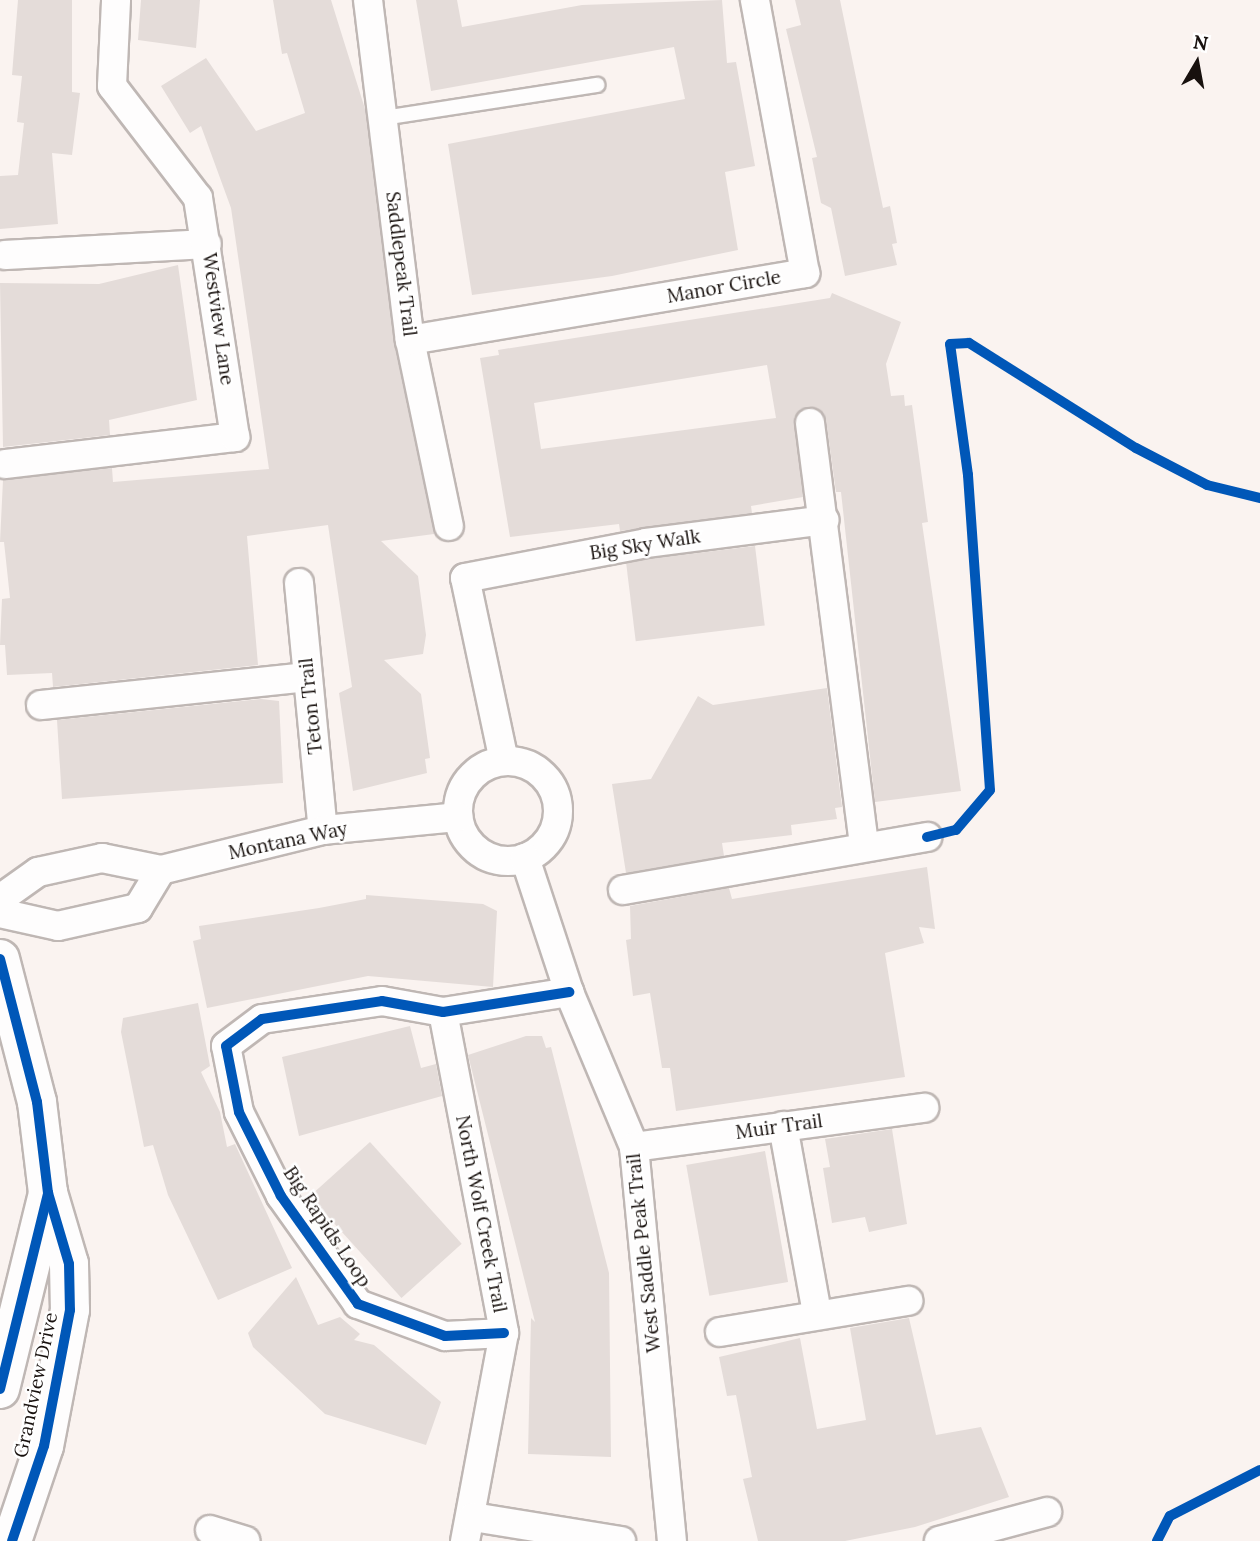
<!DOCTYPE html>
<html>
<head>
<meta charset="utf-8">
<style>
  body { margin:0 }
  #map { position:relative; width:1260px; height:1541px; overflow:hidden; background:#faf3f0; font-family:Lora,serif }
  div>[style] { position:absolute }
  .building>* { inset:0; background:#e4dcd9; transform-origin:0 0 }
  .roads { filter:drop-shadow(2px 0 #bfb7b4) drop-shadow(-2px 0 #bfb7b4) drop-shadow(0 2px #bfb7b4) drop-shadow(0 -2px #bfb7b4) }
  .lane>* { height:14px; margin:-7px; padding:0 7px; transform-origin:7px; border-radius:7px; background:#fefdfd }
  .street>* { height:28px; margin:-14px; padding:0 14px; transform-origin:14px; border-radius:14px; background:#fefdfd }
  .street>.ring { margin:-14px; padding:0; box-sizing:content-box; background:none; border:28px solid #fefdfd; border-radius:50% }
  .secondary>* { height:38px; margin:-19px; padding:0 19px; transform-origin:19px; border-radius:19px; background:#fefdfd }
  .cycleway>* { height:10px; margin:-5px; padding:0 5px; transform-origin:5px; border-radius:5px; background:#0057b8 }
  span { translate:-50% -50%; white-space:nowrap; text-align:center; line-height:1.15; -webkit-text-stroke:5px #fff; paint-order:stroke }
  .street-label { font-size:19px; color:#18110e }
  .north { position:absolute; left:1162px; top:28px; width:70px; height:70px; -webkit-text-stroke:5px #fff; paint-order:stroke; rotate:10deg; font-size:19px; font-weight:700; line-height:28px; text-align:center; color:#18110e }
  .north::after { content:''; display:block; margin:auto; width:24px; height:32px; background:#18110e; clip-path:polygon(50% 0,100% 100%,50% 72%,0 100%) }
</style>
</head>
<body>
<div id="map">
  <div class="building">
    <div style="clip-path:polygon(18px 0,72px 0,72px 92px,80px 93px,72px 155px,52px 153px,58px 224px,0 229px,0 176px,18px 175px,24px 123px,17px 122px,22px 76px,12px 75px)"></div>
    <div style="clip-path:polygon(141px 0,200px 0,196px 48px,138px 40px)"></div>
    <div style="clip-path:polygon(273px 0,331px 0,365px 109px,394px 343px,434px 534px,381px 541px,418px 576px,426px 635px,423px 654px,384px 660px,421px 694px,430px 758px,425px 759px,427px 773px,353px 791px,339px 693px,352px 687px,328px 525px,247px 536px,258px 665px,53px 687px,52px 673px,7px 675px,5px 645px,0 645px,2px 599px,10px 598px,4px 542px,0 542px,3px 480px,112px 468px,113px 482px,269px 469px,231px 208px,201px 126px,190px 133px,161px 86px,206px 58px,256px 131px,305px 113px,287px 53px,282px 54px)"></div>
    <div style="clip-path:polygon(416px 0,457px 0,462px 27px,582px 5px,722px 0,727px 63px,736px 62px,755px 166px,725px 172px,738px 250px,612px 276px,472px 295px,448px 144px,685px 99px,674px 47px,431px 91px)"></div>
    <div style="clip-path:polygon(795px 0,840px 0,883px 208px,890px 206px,897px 243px,892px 244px,897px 265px,845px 276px,831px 208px,821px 203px,812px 158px,817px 157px,786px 29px,801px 25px)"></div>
    <div style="clip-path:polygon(178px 265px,197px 400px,109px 420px,110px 435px,3px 447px,0 283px,99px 284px)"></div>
    <div style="clip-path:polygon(evenodd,832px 293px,901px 322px,886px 364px,891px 396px,904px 395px,905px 406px,912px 405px,928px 522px,922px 523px,961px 791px,875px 802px,841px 492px,836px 492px,826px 420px,817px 408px,807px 407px,794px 417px,803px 497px,751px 506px,752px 513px,620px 531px,619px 524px,510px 537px,480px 358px,499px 355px,498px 350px,830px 298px,832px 293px,767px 365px,776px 418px,541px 449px,534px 403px,767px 365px)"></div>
    <div style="left:755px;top:546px;width:80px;height:130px;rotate:83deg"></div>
    <div style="clip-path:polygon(827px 688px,842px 807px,835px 808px,837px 819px,791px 825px,792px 835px,722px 843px,724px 856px,626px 873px,612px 784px,651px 779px,698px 696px,713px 705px)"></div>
    <div style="clip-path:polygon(261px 699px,279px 701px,283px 783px,62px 799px,57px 720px)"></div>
    <div style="clip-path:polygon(927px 867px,935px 929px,919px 927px,924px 943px,885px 953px,905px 1077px,676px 1111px,670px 1068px,662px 1068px,650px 993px,633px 996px,626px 940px,631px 939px,630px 906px,729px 888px,732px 899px)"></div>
    <div style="clip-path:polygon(366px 895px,483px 904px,497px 911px,493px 987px,368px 976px,207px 1008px,193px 941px,201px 939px,199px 926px,319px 908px,366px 899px)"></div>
    <div style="clip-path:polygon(198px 1003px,210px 1066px,201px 1072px,220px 1112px,227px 1147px,235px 1144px,292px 1268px,218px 1300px,168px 1195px,153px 1145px,144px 1147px,121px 1032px,123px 1018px)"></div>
    <div style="clip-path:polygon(410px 1026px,421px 1068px,436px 1064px,442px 1096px,299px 1136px,282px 1057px)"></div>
    <div style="clip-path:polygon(526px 1036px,542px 1036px,546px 1048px,551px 1047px,609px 1273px,611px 1457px,528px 1454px,531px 1318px,535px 1322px,468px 1055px)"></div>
    <div style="clip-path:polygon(892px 1129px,907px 1224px,869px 1232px,865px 1217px,832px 1223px,823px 1168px,830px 1167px,825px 1139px)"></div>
    <div style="left:370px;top:1142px;width:137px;height:81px;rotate:48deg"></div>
    <div style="left:765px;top:1151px;width:133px;height:80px;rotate:80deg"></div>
    <div style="clip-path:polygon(296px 1277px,318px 1325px,340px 1317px,360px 1334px,354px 1340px,374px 1345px,441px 1402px,426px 1445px,325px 1414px,253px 1347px,248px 1333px)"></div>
    <div style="clip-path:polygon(909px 1318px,936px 1435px,981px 1427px,1009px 1497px,915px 1527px,845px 1541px,758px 1541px,743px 1479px,752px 1477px,736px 1395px,727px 1396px,719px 1357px,800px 1338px,817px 1429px,866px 1420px,850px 1328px)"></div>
  </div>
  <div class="roads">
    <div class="lane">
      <div style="left:383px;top:118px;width:217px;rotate:-8.8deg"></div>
    </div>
    <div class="street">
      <div style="left:368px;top:0;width:343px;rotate:83deg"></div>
      <div style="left:410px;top:340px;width:190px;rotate:78.2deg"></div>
      <div style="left:5px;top:255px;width:202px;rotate:-3.1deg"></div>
      <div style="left:410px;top:340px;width:401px;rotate:-9.6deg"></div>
      <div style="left:805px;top:273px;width:278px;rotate:-100.4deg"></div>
      <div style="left:810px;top:423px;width:427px;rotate:82.7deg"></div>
      <div style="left:5px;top:464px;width:232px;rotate:-6.7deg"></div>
      <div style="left:235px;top:437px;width:242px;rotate:-98.8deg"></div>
      <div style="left:198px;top:198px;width:141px;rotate:-127.5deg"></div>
      <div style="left:112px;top:86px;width:86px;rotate:-87.3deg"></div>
      <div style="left:299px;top:583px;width:248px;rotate:84.5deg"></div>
      <div style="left:41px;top:705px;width:268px;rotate:-6deg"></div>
      <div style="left:504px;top:761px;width:187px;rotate:-102deg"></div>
      <div style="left:465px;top:578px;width:184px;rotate:-10.9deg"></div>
      <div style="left:646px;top:543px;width:180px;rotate:-7.3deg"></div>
      <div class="ring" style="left:458px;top:761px;width:72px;height:72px"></div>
      <div style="left:525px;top:858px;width:141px;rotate:71.8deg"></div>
      <div style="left:569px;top:992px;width:168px;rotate:67.2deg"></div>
      <div style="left:634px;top:1147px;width:396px;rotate:84.5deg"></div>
      <div style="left:623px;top:890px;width:309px;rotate:-9.9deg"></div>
      <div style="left:0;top:899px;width:47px;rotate:-35.4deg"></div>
      <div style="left:38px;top:872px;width:66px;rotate:-12.3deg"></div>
      <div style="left:102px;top:858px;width:60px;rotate:11.5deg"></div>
      <div style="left:161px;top:870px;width:167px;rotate:-13.9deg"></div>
      <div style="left:323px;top:830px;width:136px;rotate:-5.5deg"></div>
      <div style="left:0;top:913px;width:59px;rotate:12.6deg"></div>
      <div style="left:58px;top:926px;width:82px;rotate:-12.7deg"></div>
      <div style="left:138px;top:908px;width:44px;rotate:-58.8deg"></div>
      <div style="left:443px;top:1012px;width:327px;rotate:79.2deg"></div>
      <div style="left:504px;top:1333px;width:212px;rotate:100.6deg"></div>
      <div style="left:783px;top:1126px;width:190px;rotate:79.7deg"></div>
      <div style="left:634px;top:1147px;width:293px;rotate:-7.7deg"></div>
      <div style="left:720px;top:1332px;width:191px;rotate:-9.4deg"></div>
      <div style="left:504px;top:1333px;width:59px;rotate:177.1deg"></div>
      <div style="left:445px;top:1336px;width:93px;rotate:-159.8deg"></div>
      <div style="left:358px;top:1304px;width:133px;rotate:-125.5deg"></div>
      <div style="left:281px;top:1196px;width:94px;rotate:-116.6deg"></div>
      <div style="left:239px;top:1112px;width:67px;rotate:-101.1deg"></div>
      <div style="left:226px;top:1046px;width:45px;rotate:-36.9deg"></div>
      <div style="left:262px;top:1019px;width:121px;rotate:-8.5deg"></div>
      <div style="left:382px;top:1001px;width:62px;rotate:10.2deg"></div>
      <div style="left:443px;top:1012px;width:128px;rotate:-9deg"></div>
      <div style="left:473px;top:1517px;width:150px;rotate:9.2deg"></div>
      <div style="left:210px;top:1530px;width:37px;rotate:17deg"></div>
      <div style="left:939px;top:1541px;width:112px;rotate:-15deg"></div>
    </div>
    <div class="secondary">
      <div style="left:0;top:959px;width:148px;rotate:75.5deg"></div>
      <div style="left:37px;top:1102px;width:92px;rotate:83.1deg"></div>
      <div style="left:48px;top:1193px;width:74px;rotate:73.5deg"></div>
      <div style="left:69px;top:1264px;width:46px;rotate:88.8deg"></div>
      <div style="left:70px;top:1310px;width:138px;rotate:100.8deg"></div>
      <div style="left:44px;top:1446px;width:100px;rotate:108.6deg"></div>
      <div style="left:0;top:1389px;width:202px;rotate:-76.2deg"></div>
    </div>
  </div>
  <div class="cycleway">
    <div style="left:927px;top:837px;width:30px;rotate:-14deg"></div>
    <div style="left:956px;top:830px;width:52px;rotate:-49.6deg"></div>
    <div style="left:990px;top:790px;width:316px;rotate:-94deg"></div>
    <div style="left:968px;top:475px;width:132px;rotate:-97.8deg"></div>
    <div style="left:950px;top:344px;width:19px;rotate:-3deg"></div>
    <div style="left:969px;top:343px;width:197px;rotate:32.2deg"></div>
    <div style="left:1136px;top:448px;width:80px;rotate:27.5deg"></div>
    <div style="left:1207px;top:485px;width:55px;rotate:13.8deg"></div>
    <div style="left:0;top:959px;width:148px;rotate:75.5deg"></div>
    <div style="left:37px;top:1102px;width:92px;rotate:83.1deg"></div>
    <div style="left:48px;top:1193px;width:74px;rotate:73.5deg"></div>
    <div style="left:69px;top:1264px;width:46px;rotate:88.8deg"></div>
    <div style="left:70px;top:1310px;width:138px;rotate:100.8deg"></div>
    <div style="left:44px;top:1446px;width:100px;rotate:108.6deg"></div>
    <div style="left:504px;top:1333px;width:59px;rotate:177.1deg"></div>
    <div style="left:445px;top:1336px;width:93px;rotate:-159.8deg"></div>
    <div style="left:358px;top:1304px;width:133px;rotate:-125.5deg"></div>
    <div style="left:281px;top:1196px;width:94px;rotate:-116.6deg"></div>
    <div style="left:239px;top:1112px;width:67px;rotate:-101.1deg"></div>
    <div style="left:226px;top:1046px;width:45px;rotate:-36.9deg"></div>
    <div style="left:262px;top:1019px;width:121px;rotate:-8.5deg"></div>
    <div style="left:382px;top:1001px;width:62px;rotate:10.2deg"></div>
    <div style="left:443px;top:1012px;width:128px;rotate:-9deg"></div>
    <div style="left:0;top:1389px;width:202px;rotate:-76.2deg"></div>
    <div style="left:1157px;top:1541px;width:28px;rotate:-63deg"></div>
    <div style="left:1170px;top:1516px;width:101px;rotate:-27.1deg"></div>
  </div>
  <div class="street-label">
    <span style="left:401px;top:264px;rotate:83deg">Saddlepeak Trail</span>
    <span style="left:724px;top:287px;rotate:-10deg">Manor Circle</span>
    <span style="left:218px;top:319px;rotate:82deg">Westview Lane</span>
    <span style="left:645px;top:545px;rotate:-9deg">Big Sky Walk</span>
    <span style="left:311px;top:706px;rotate:-96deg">Teton Trail</span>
    <span style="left:288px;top:841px;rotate:-12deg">Montana Way</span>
    <span style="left:779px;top:1127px;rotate:-8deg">Muir Trail</span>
    <span style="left:481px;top:1214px;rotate:79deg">North Wolf Creek Trail</span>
    <span style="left:327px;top:1227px;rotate:56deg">Big Rapids Loop</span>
    <span style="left:644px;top:1253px;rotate:-96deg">West Saddle Peak Trail</span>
    <span style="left:36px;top:1385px;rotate:-78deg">Grandview Drive</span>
  </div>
  <div class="north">N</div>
</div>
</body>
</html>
